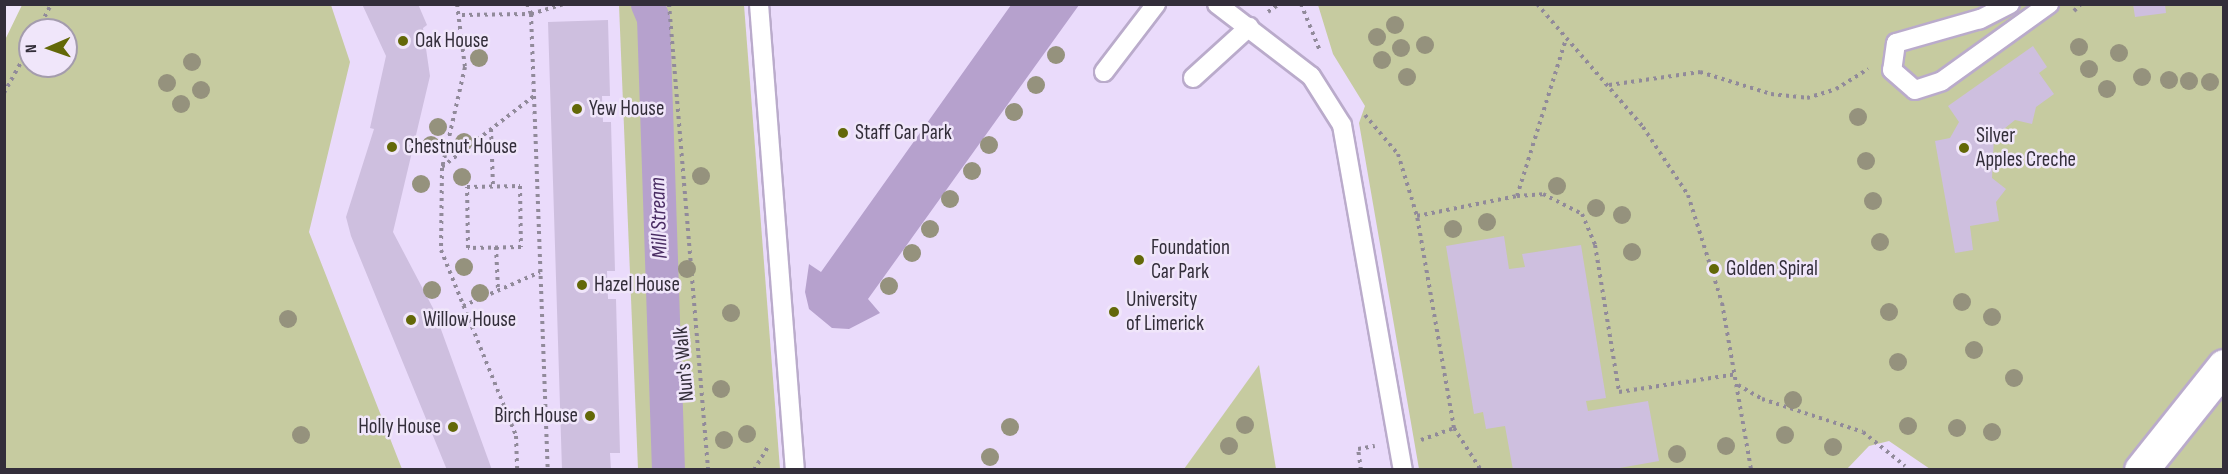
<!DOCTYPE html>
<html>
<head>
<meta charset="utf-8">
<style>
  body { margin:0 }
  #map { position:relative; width:2228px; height:474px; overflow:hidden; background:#f0e6fa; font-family:"Sofia Sans Condensed",sans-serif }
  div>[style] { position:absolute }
  .built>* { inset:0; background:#eadbfb }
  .green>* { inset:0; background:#c6cba0 }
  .water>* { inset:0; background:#b6a1cd }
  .canal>* { height:33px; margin:-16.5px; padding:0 16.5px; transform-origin:16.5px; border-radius:16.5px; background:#b6a1cd }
  .building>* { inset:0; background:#cebfdf }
  .path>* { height:4px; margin-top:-2px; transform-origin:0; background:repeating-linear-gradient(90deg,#918a9a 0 3px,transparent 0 7.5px) }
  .roads { filter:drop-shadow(2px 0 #baabcb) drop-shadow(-2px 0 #baabcb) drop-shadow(0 2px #baabcb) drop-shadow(0 -2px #baabcb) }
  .service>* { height:18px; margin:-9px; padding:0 9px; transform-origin:9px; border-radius:9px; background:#fff }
  .minor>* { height:33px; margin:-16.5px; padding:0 16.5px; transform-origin:16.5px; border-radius:16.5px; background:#fff }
  .trees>* { width:18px; height:18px; margin:-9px; border-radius:50%; background:#95927d }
  .dots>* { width:16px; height:16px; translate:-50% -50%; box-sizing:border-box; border:3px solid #f0e6fa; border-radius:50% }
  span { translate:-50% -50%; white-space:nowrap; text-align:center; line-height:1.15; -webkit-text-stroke:5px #f0e6fa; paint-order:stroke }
  .poi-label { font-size:21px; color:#332e3a }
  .left { translate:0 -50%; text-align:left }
  .right { translate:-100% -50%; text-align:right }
  .street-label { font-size:21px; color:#332e3a }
  .water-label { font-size:22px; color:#492c63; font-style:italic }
  .frame { position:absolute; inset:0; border:6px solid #332e3a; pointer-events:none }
  .north { position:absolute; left:18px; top:18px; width:60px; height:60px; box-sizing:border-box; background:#f0e6fa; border:2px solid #a49cad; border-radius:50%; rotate:268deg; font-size:16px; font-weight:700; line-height:24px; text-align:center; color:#332e3a }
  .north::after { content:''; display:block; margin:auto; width:21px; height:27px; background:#636808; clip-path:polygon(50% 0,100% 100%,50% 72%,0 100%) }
</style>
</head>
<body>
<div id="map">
  <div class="built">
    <div style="clip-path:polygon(85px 5px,2223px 5px,2223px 469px,5px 469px,4px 154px,66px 66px)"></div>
  </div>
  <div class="green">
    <div style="clip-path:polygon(evenodd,22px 5px,331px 5px,350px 62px,309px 232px,402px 469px,5px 469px,4px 42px,22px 5px,30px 30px,66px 30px,66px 66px,30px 66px,30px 30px)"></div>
    <div style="clip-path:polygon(619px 5px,744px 5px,780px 469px,638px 469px)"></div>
    <div style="clip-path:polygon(1318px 5px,2223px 5px,2223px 469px,1930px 469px,1889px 441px,1869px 446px,1847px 469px,1419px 469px,1359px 123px,1365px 106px,1333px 54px)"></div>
    <div style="clip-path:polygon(1259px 365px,1276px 469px,1184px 469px)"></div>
  </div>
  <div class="water">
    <div style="clip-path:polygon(1011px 5px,1079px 5px,868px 299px,880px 313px,849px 329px,832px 328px,809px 309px,805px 292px,809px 264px,821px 272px)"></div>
  </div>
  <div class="canal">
    <div style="left:647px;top:4px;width:15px;rotate:67deg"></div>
    <div style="left:653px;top:18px;width:452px;rotate:88.1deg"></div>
  </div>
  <div class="building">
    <div style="clip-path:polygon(362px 4px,418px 4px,427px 25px,423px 28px,430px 76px,393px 232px,434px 310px,492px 470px,447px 470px,351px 236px,346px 217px,374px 129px,370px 128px,386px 56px)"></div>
    <div style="clip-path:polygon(2133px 4px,2165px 4px,2166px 13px,2135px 17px)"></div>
    <div style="clip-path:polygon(608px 20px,610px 96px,602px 96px,603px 122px,611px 122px,615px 271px,607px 271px,608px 299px,616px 299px,620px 453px,610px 453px,611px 470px,562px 470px,548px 22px)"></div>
    <div style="clip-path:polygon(2033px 46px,2047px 67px,2039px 73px,2054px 94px,2036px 107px,2032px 124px,2015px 120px,1994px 137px,1992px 178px,2006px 189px,1996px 202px,1999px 221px,1970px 226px,1973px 250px,1955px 253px,1935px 141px,1950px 138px,1959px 122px,1948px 106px)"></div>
    <div style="clip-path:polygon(1504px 236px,1509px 269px,1525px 267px,1522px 254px,1581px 245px,1606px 398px,1586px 401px,1588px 411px,1648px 401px,1659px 461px,1608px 470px,1513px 470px,1505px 426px,1486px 429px,1483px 412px,1474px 414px,1446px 246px)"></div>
  </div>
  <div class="path">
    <div style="left:457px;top:4px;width:64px;rotate:82.8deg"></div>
    <div style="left:465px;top:67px;width:104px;rotate:102.8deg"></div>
    <div style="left:442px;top:168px;width:82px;rotate:90.7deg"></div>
    <div style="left:441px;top:250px;width:201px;rotate:68deg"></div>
    <div style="left:516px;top:436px;width:34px;rotate:88deg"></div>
    <div style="left:527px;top:4px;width:11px;rotate:68deg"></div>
    <div style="left:531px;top:14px;width:456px;rotate:87.9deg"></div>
    <div style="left:669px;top:4px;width:468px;rotate:85.2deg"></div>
    <div style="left:1301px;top:4px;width:51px;rotate:68deg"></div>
    <div style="left:1537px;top:4px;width:162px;rotate:49.2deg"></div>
    <div style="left:1643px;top:127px;width:82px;rotate:56.5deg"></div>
    <div style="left:1688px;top:195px;width:113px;rotate:72.5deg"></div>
    <div style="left:1722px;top:303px;width:169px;rotate:80.1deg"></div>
    <div style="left:2074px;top:11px;width:10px;rotate:-45deg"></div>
    <div style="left:1268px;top:12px;width:14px;rotate:-36deg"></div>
    <div style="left:462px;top:15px;width:69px;rotate:-0.8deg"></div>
    <div style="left:531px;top:14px;width:34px;rotate:-17deg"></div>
    <div style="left:38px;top:30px;width:29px;rotate:-63deg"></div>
    <div style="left:1609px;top:85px;width:92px;rotate:-8.1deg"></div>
    <div style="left:1700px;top:72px;width:74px;rotate:17.2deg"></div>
    <div style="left:1771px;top:94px;width:36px;rotate:6deg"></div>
    <div style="left:1807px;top:98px;width:30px;rotate:-17deg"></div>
    <div style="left:1836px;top:89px;width:38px;rotate:-32deg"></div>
    <div style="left:4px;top:93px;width:54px;rotate:-61deg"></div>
    <div style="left:1365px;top:115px;width:51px;rotate:49.8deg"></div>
    <div style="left:1398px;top:154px;width:65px;rotate:73deg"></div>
    <div style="left:491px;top:129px;width:57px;rotate:88deg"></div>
    <div style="left:442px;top:167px;width:116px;rotate:-37.7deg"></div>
    <div style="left:520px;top:186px;width:61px;rotate:89.1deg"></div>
    <div style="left:521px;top:247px;width:53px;rotate:178.9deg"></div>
    <div style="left:468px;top:248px;width:61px;rotate:-90.9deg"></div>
    <div style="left:467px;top:187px;width:53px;rotate:-1.1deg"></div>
    <div style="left:1517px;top:196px;width:26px;rotate:-4deg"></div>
    <div style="left:1543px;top:194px;width:44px;rotate:27.1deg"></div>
    <div style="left:1582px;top:214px;width:34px;rotate:67deg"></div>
    <div style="left:1595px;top:245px;width:149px;rotate:80.7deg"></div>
    <div style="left:1619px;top:392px;width:118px;rotate:-8.7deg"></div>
    <div style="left:496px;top:247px;width:43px;rotate:87.3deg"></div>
    <div style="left:463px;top:306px;width:84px;rotate:-23.8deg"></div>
    <div style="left:1738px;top:385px;width:28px;rotate:30deg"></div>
    <div style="left:1762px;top:399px;width:106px;rotate:18.1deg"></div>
    <div style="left:1863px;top:432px;width:54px;rotate:39deg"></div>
    <div style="left:1454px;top:428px;width:50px;rotate:57.3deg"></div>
    <div style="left:1421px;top:440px;width:35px;rotate:-20deg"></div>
    <div style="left:1454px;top:428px;width:215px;rotate:-99.9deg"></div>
    <div style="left:1417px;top:216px;width:102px;rotate:-11.3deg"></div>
    <div style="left:1517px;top:196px;width:161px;rotate:-72.7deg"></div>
    <div style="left:754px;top:470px;width:27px;rotate:-59deg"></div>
    <div style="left:1361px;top:470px;width:21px;rotate:-98deg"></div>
    <div style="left:1358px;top:449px;width:17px;rotate:-10deg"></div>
    <div style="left:1862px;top:470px;width:50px"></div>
  </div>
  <div class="roads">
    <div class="service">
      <div style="left:759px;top:4px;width:467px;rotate:85.6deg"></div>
      <div style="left:1217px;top:4px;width:118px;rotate:37.5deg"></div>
      <div style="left:1311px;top:76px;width:58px;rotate:57.7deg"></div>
      <div style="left:1342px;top:125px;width:350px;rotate:80deg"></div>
      <div style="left:2010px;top:4px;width:34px;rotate:153deg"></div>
      <div style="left:1980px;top:19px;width:87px;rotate:164.1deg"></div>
      <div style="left:1896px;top:43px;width:27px;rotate:98deg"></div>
      <div style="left:1892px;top:70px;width:30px;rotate:41deg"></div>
      <div style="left:1915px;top:90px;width:28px;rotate:-18deg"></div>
      <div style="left:1942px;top:81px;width:132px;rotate:-35.7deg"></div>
      <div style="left:1104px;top:72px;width:86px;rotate:-52.6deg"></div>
      <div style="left:1193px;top:78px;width:76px;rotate:-42.3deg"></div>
    </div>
    <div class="minor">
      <div style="left:2141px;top:470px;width:133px;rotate:-51.4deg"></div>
    </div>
  </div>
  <div class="trees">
    <div style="left:1395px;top:25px"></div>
    <div style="left:1377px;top:37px"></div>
    <div style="left:1425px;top:45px"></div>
    <div style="left:2079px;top:47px"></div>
    <div style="left:1401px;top:48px"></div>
    <div style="left:2119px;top:53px"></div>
    <div style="left:1056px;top:55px"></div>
    <div style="left:479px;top:58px"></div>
    <div style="left:1382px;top:60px"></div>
    <div style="left:192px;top:62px"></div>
    <div style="left:2089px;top:69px"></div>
    <div style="left:1407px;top:77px"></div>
    <div style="left:2142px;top:77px"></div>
    <div style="left:2169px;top:80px"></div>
    <div style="left:2189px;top:81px"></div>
    <div style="left:2210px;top:82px"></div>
    <div style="left:167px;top:83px"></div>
    <div style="left:1036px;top:85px"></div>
    <div style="left:2107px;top:89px"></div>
    <div style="left:201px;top:90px"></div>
    <div style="left:181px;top:104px"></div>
    <div style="left:1014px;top:112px"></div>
    <div style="left:1858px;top:117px"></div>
    <div style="left:438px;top:127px"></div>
    <div style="left:464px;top:142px"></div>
    <div style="left:431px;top:145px"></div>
    <div style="left:989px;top:145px"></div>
    <div style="left:1866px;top:161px"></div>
    <div style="left:972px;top:171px"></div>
    <div style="left:701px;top:176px"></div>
    <div style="left:462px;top:177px"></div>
    <div style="left:421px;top:184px"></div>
    <div style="left:1557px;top:186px"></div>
    <div style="left:950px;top:199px"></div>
    <div style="left:1873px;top:201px"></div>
    <div style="left:1596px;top:208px"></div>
    <div style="left:1622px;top:215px"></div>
    <div style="left:1487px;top:222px"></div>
    <div style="left:930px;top:229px"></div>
    <div style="left:1453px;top:229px"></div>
    <div style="left:1880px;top:242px"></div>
    <div style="left:1632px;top:252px"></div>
    <div style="left:912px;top:253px"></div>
    <div style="left:464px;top:267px"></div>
    <div style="left:687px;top:269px"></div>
    <div style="left:889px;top:286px"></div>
    <div style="left:432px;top:290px"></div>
    <div style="left:480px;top:293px"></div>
    <div style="left:1962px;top:302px"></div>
    <div style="left:1889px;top:312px"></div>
    <div style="left:731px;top:313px"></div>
    <div style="left:1992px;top:317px"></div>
    <div style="left:288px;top:319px"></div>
    <div style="left:1974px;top:350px"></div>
    <div style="left:1898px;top:362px"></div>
    <div style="left:2014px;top:378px"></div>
    <div style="left:721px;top:389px"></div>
    <div style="left:1793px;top:400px"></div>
    <div style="left:1245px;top:425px"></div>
    <div style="left:1908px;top:426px"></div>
    <div style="left:1010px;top:427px"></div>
    <div style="left:1957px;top:428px"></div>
    <div style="left:1992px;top:432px"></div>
    <div style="left:747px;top:434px"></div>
    <div style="left:301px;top:435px"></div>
    <div style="left:1785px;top:435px"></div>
    <div style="left:724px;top:440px"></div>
    <div style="left:1229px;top:446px"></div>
    <div style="left:1726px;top:446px"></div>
    <div style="left:1833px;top:447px"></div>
    <div style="left:1677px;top:454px"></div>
    <div style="left:990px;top:457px"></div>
  </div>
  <div class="dots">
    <div style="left:403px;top:41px;background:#636808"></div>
    <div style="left:577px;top:109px;background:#636808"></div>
    <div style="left:843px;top:133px;background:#636808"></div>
    <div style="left:392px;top:147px;background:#636808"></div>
    <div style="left:1964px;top:148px;background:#636808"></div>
    <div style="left:1139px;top:260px;background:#636808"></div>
    <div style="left:1714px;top:269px;background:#636808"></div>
    <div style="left:582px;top:285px;background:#636808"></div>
    <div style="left:1114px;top:312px;background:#636808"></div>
    <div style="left:411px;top:320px;background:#636808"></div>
    <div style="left:590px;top:416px;background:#636808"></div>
    <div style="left:453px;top:427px;background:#636808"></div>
  </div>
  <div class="poi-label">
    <span class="left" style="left:415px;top:41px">Oak House</span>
    <span class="left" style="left:589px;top:109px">Yew House</span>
    <span class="left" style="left:855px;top:133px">Staff Car Park</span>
    <span class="left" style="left:1976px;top:148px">Silver<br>Apples Creche</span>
    <span class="left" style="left:404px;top:147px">Chestnut House</span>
    <span class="left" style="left:1151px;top:260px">Foundation<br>Car Park</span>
    <span class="left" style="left:1726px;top:269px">Golden Spiral</span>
    <span class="left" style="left:594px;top:285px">Hazel House</span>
    <span class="left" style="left:1126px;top:312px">University<br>of Limerick</span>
    <span class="left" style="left:423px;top:320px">Willow House</span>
    <span class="right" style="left:578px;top:416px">Birch House</span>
    <span class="right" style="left:441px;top:427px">Holly House</span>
  </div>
  <div class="street-label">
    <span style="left:684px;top:364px;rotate:-95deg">Nun's Walk</span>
  </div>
  <div class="water-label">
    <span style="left:659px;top:218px;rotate:-92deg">Mill Stream</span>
  </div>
  <div class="frame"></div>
  <div class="north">N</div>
</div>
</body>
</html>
